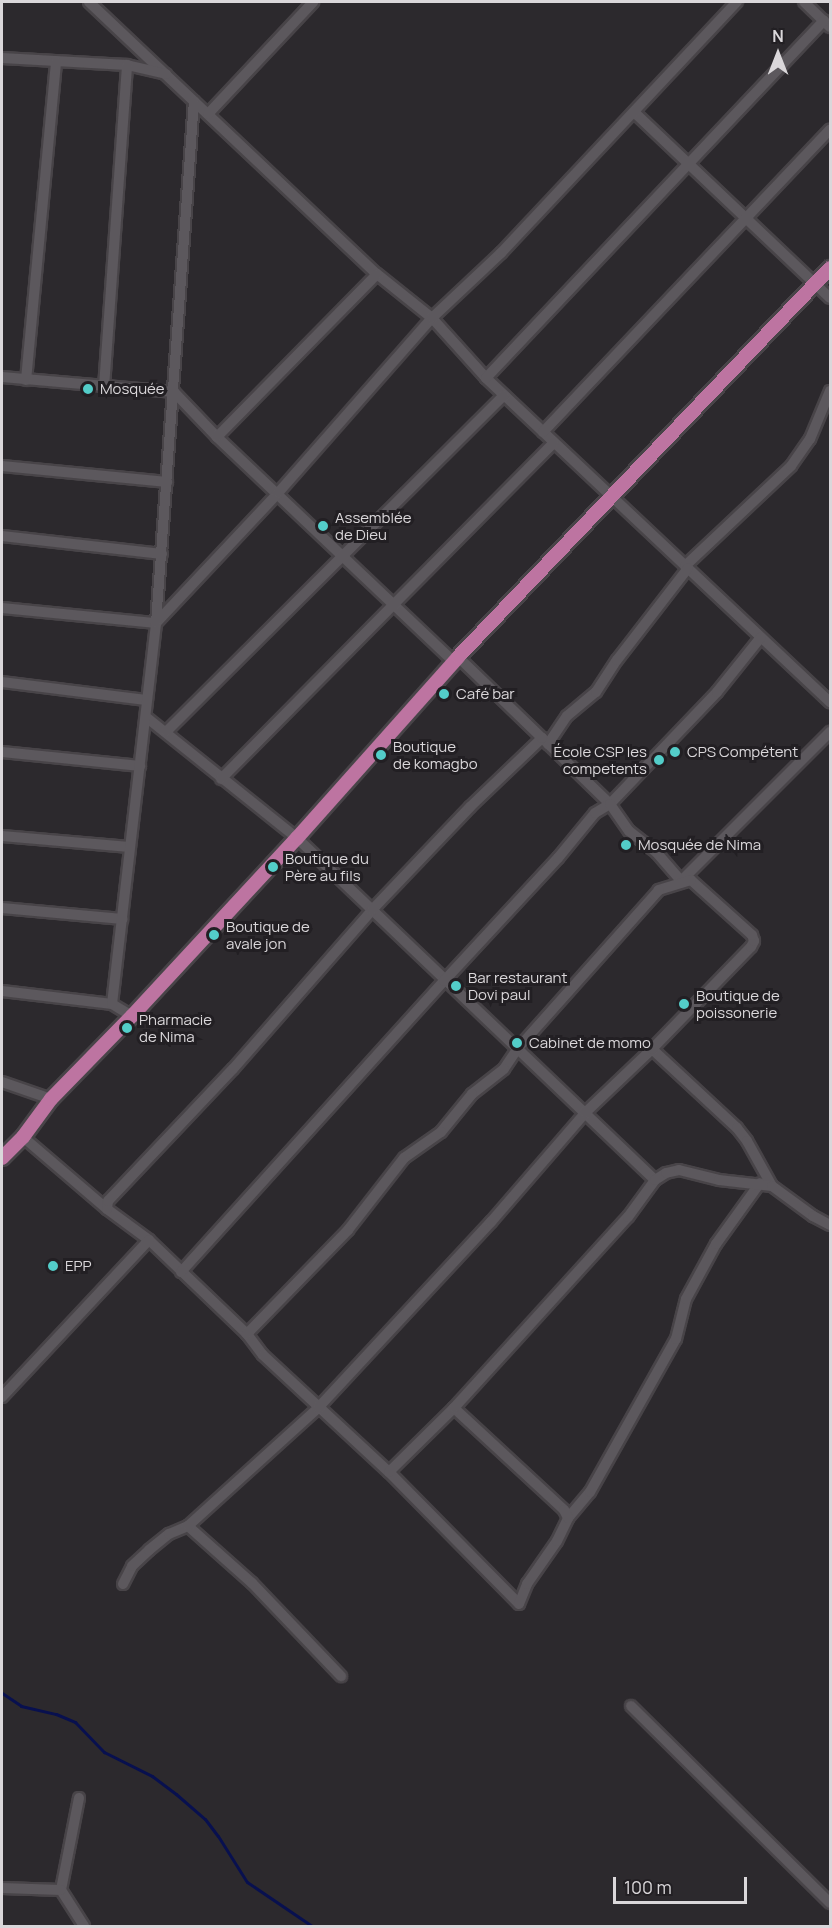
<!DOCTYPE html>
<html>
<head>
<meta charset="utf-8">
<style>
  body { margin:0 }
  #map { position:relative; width:832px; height:1928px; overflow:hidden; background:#2c292d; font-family:Manrope,sans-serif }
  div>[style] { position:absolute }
  .stream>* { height:3px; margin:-1.5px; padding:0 1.5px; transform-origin:1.5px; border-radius:1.5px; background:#08104f }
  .roads { filter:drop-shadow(2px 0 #484448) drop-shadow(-2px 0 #484448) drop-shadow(0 2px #484448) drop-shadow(0 -2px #484448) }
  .minor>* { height:10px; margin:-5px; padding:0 5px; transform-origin:5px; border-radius:5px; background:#5c585d }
  .major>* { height:14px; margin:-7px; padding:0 7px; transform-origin:7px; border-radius:7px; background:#bd74a1 }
  .dots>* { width:16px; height:16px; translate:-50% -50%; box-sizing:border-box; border:3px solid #221f23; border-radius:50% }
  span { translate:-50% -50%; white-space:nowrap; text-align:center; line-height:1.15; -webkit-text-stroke:6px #221f23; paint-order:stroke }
  .poi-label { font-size:15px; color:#dad7da }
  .left { translate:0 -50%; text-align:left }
  .right { translate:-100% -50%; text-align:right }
  .frame { position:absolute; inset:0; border:3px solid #dad7da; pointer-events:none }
  .north { position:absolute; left:748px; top:24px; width:60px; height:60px; -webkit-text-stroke:4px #221f23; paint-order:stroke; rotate:0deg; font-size:16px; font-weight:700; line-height:24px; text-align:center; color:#dad7da }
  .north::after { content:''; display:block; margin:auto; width:21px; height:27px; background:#dad7da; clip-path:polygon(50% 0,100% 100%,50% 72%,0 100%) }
  .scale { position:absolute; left:613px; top:1877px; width:134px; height:27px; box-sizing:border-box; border:3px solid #dad7da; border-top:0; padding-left:8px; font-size:18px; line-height:21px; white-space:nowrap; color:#dad7da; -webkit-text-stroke:4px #221f23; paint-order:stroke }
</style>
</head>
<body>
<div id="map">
  <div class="stream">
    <div style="left:2px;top:1693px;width:23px;rotate:34deg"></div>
    <div style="left:21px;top:1706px;width:36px;rotate:13deg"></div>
    <div style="left:56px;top:1714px;width:21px;rotate:23deg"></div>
    <div style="left:75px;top:1722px;width:42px;rotate:46deg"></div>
    <div style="left:104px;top:1752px;width:54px;rotate:26.6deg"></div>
    <div style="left:152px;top:1776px;width:30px;rotate:37deg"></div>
    <div style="left:176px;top:1794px;width:38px;rotate:41deg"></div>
    <div style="left:205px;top:1819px;width:21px;rotate:53deg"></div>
    <div style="left:218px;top:1836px;width:54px;rotate:57.8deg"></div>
    <div style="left:247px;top:1882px;width:78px;rotate:34.1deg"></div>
  </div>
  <div class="roads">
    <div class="minor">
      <div style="left:89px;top:2px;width:396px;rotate:43.4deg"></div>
      <div style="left:377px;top:274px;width:70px;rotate:38.7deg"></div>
      <div style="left:432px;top:318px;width:81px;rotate:48deg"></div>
      <div style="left:486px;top:378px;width:473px;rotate:43.3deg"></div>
      <div style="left:804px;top:2px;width:36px;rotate:44deg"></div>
      <div style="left:2px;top:58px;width:125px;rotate:3.2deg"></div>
      <div style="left:127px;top:65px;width:40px;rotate:13deg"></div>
      <div style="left:634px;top:112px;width:270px;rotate:43.5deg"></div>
      <div style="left:208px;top:114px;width:154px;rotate:-46.8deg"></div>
      <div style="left:2px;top:377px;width:173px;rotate:5deg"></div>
      <div style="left:174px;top:392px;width:62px;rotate:46.3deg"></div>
      <div style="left:217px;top:437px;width:327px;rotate:43.5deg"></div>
      <div style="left:486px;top:378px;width:492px;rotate:-46.6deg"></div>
      <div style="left:26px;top:380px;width:320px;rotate:-84.6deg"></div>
      <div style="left:104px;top:387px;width:323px;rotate:-85.9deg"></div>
      <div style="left:543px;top:432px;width:417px;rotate:-46.5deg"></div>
      <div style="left:217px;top:437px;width:228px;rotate:-45.5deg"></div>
      <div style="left:2px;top:466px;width:166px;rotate:5.5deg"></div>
      <div style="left:2px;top:536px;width:161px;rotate:6.4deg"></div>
      <div style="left:685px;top:566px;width:146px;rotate:-43.3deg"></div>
      <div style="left:791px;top:466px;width:33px;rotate:-55deg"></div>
      <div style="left:810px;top:439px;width:52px;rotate:-67.4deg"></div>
      <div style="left:2px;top:608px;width:155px;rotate:5.6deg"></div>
      <div style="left:156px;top:623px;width:178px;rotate:-46.8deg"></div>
      <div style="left:278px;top:493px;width:233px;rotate:-48.7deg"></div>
      <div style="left:432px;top:318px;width:95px;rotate:-43.3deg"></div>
      <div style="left:501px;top:253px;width:345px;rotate:-46.8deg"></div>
      <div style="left:2px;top:682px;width:146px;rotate:7.1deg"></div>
      <div style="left:146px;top:717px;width:193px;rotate:38.7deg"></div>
      <div style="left:297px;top:838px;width:495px;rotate:43.7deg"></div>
      <div style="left:166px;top:732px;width:477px;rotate:-44.9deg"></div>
      <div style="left:542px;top:738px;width:95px;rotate:44.1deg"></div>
      <div style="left:610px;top:804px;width:155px;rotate:-46.3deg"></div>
      <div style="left:717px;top:692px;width:70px;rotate:-51.3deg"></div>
      <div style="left:548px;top:744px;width:34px;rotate:-56deg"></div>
      <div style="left:567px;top:716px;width:38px;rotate:-40deg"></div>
      <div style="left:596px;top:692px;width:38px;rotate:-57deg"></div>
      <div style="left:617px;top:660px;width:116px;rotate:-52.3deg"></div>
      <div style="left:2px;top:752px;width:139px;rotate:5.8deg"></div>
      <div style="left:221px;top:779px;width:473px;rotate:-45.3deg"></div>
      <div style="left:2px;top:836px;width:128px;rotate:4.9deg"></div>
      <div style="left:2px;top:908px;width:121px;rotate:5.2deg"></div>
      <div style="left:2px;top:991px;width:111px;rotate:6.7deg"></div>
      <div style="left:112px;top:1004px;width:23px;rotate:31deg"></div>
      <div style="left:112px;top:1004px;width:384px;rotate:-83.4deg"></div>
      <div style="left:156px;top:623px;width:523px;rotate:-85.84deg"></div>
      <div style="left:652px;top:1049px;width:116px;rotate:42.9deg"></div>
      <div style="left:737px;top:1128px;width:16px;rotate:52deg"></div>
      <div style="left:747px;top:1141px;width:51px;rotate:60.9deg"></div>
      <div style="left:2px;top:1082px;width:52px;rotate:19.1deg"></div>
      <div style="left:23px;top:1137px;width:111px;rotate:40.6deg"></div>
      <div style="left:107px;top:1209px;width:52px;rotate:36.4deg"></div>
      <div style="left:149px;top:1240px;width:136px;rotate:43.8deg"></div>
      <div style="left:247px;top:1334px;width:26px;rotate:53deg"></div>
      <div style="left:263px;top:1355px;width:172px;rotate:42.9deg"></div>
      <div style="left:389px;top:1472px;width:185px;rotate:45.4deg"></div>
      <div style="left:519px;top:1604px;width:22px;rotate:-68deg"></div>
      <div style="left:527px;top:1584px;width:52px;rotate:-55.1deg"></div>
      <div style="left:557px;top:1541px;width:25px;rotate:-64deg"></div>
      <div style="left:568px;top:1518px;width:34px;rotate:-50deg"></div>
      <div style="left:590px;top:1492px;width:176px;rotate:-60.7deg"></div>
      <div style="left:676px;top:1339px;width:41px;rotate:-76deg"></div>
      <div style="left:686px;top:1299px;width:63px;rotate:-61.4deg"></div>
      <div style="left:716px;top:1244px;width:75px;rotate:-54.2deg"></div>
      <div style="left:107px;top:1209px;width:8px;rotate:-83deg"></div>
      <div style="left:108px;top:1201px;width:182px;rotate:-46.6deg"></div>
      <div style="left:233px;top:1069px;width:211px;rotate:-48.8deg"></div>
      <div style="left:372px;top:910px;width:142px;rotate:-46.4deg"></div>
      <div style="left:470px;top:807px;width:100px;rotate:-43.8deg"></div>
      <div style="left:542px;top:738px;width:117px;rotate:-136deg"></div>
      <div style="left:181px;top:1272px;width:392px;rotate:-47.9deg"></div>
      <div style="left:444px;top:981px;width:168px;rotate:-47.2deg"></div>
      <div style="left:558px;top:858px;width:58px;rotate:-50.6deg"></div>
      <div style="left:595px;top:813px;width:17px;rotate:-31deg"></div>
      <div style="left:610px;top:804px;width:33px;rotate:55deg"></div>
      <div style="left:629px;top:831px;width:36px;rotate:38deg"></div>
      <div style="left:657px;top:853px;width:37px;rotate:49deg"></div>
      <div style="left:681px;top:881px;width:211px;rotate:-45deg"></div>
      <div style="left:2px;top:1397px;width:215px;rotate:-46.9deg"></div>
      <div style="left:454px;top:1408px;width:150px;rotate:42.8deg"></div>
      <div style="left:564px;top:1510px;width:9px;rotate:63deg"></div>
      <div style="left:389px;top:1472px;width:91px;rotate:-44.6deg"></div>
      <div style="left:454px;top:1408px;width:258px;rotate:-47.7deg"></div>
      <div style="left:628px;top:1217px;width:46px;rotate:-53.9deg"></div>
      <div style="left:655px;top:1180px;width:13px;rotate:-32deg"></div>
      <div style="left:666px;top:1173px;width:13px;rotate:-13deg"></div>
      <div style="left:679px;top:1170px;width:41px;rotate:14deg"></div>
      <div style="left:719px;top:1180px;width:53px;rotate:6.5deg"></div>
      <div style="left:772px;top:1186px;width:51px;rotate:36.2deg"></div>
      <div style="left:813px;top:1216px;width:19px;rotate:28deg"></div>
      <div style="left:188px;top:1526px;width:86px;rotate:41.7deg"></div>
      <div style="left:252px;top:1583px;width:129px;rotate:46.3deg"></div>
      <div style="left:123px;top:1584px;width:20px;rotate:-63deg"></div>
      <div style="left:132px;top:1566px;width:23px;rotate:-43deg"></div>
      <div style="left:149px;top:1550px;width:26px;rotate:-39deg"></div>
      <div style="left:169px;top:1534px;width:21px;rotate:-23deg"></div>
      <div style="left:188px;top:1526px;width:176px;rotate:-42.2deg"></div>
      <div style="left:318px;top:1408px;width:254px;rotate:-47.1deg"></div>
      <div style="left:491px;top:1222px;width:144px;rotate:-49.2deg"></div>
      <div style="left:585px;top:1113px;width:93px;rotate:-43.7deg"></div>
      <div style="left:652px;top:1049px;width:142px;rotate:-45.9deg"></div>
      <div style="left:751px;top:947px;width:7px;rotate:-63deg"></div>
      <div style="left:754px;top:941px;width:6px;rotate:-108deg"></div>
      <div style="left:752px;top:935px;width:82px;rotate:-138deg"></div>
      <div style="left:691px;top:880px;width:34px;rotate:163deg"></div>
      <div style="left:659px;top:890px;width:212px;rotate:131.7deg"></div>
      <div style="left:518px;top:1048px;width:25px;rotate:124deg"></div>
      <div style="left:504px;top:1069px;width:41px;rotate:142deg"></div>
      <div style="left:472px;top:1094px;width:49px;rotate:129.2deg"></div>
      <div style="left:441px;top:1132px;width:45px;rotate:144.9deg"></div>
      <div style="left:404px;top:1158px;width:91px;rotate:127.9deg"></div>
      <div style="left:348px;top:1230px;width:145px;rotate:134.2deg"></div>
      <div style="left:631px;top:1706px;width:280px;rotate:44.7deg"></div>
      <div style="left:79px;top:1798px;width:94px;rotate:101.1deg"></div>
      <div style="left:61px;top:1890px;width:43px;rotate:57.4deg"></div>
      <div style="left:2px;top:1888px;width:59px;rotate:1.9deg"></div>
    </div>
    <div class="major">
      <div style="left:2px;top:1158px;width:30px;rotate:-45deg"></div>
      <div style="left:23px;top:1137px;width:47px;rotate:-53.6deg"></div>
      <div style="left:51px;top:1099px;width:116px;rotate:-45.7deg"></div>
      <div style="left:132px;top:1016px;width:243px;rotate:-47.2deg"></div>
      <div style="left:297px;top:838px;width:242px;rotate:-48.3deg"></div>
      <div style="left:458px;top:657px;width:538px;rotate:-46.28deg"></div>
    </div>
  </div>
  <div class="dots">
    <div style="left:88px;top:389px;background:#53cdc9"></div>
    <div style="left:323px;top:526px;background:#53cdc9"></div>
    <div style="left:444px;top:694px;background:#53cdc9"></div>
    <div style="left:675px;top:752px;background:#53cdc9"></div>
    <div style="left:381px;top:755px;background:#53cdc9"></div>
    <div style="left:659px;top:760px;background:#53cdc9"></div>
    <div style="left:626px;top:845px;background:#53cdc9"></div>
    <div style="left:273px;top:867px;background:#53cdc9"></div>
    <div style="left:214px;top:935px;background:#53cdc9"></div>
    <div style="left:456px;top:986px;background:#53cdc9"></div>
    <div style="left:684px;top:1004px;background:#53cdc9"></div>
    <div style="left:127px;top:1028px;background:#53cdc9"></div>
    <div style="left:517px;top:1043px;background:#53cdc9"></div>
    <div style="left:53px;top:1266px;background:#53cdc9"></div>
  </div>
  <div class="poi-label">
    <span class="left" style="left:100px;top:389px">Mosquée</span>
    <span class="left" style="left:335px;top:526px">Assemblée<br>de Dieu</span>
    <span class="left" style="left:456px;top:694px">Café bar</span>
    <span class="left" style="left:393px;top:755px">Boutique<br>de komagbo</span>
    <span class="right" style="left:647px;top:760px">École CSP les<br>competents</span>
    <span class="left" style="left:687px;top:752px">CPS Compétent</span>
    <span class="left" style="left:638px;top:845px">Mosquée de Nima</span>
    <span class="left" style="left:285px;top:867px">Boutique du<br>Père au fils</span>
    <span class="left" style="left:226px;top:935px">Boutique de<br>avale jon</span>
    <span class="left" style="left:468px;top:986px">Bar restaurant<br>Dovi paul</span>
    <span class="left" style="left:696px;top:1004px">Boutique de<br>poissonerie</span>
    <span class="left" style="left:139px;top:1028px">Pharmacie<br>de Nima</span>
    <span class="left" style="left:529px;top:1043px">Cabinet de momo</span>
    <span class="left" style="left:65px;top:1266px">EPP</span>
  </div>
  <div class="frame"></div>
  <div class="north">N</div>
  <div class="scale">100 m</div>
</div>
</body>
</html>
